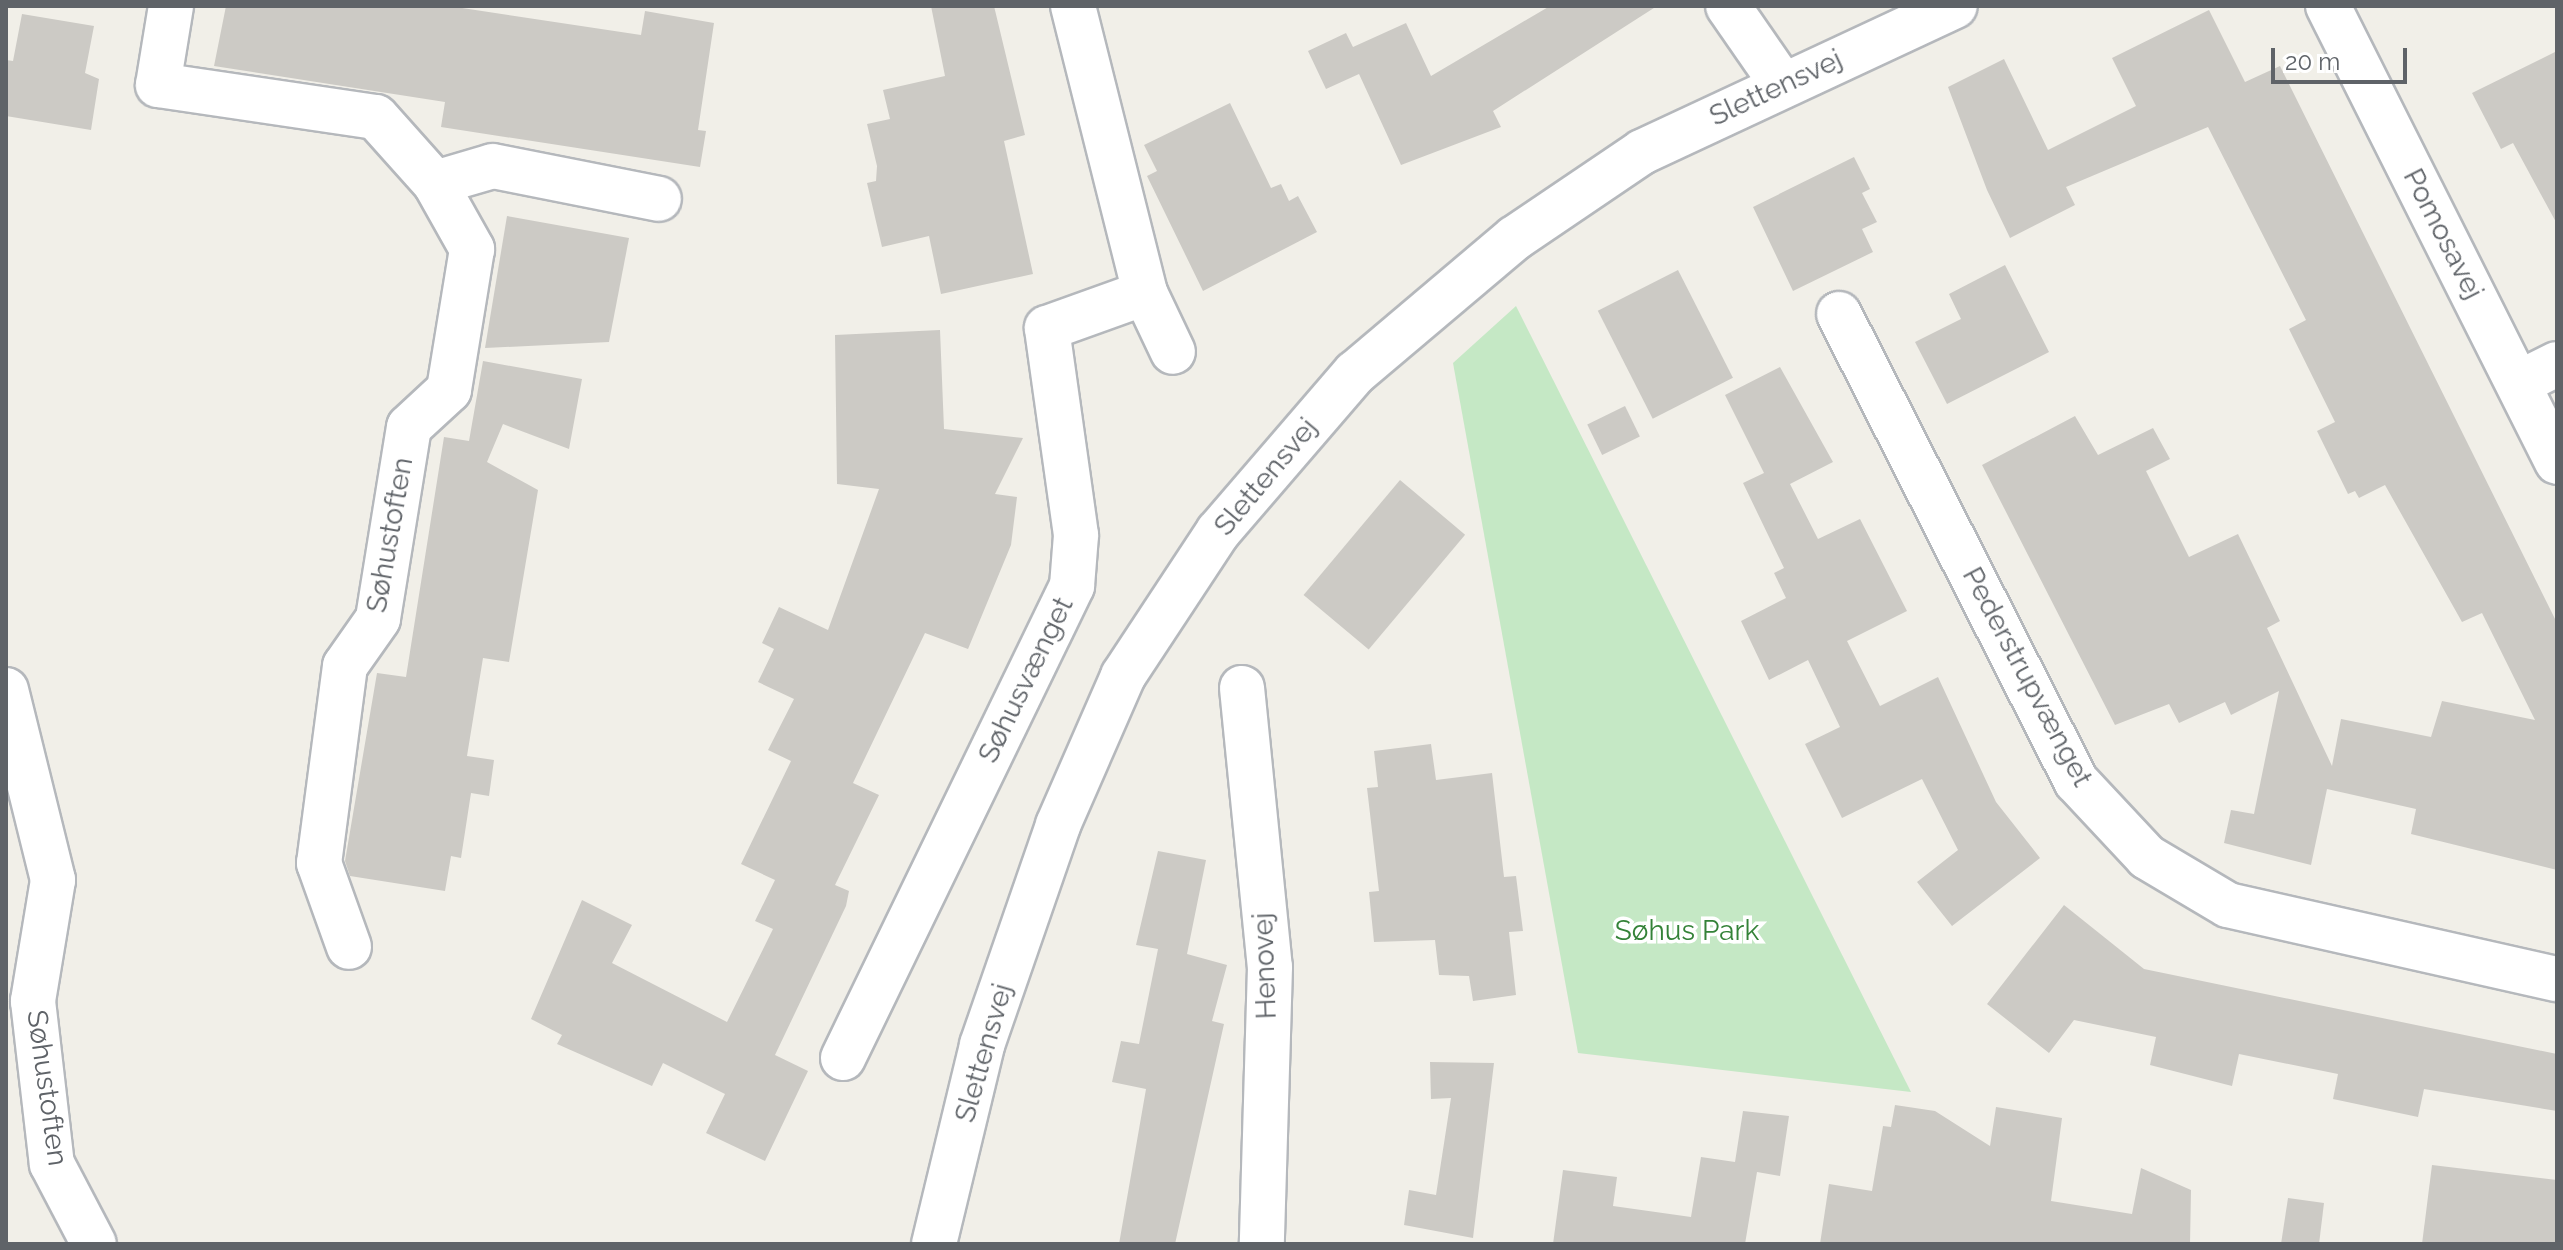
<!DOCTYPE html>
<html>
<head>
<meta charset="utf-8">
<style>
  body { margin:0 }
  #map { position:relative; width:2563px; height:1250px; overflow:hidden; background:#f1efe8; font-family:Raleway,sans-serif }
  div>[style] { position:absolute }
  .green>* { inset:0; background:#c5e8c5 }
  .building>* { inset:0; background:#cccac5; transform-origin:0 0 }
  .roads { filter:drop-shadow(2px 0 #b5b8bc) drop-shadow(-2px 0 #b5b8bc) drop-shadow(0 2px #b5b8bc) drop-shadow(0 -2px #b5b8bc) }
  .minor>* { height:44px; margin:-22px; padding:0 22px; transform-origin:22px; border-radius:22px; background:#fff }
  span { translate:-50% -50%; white-space:nowrap; text-align:center; line-height:1.15; -webkit-text-stroke:7px #fff; paint-order:stroke }
  .street-label { font-size:28px; color:#5f6368 }
  .park-label { font-size:28px; color:#348238 }
  .frame { position:absolute; inset:0; border:8px solid #5f6368; pointer-events:none }
  .scale { position:absolute; left:2271px; top:48px; width:136px; height:36px; box-sizing:border-box; border:4px solid #5f6368; border-top:0; padding-left:10px; font-size:24px; line-height:28px; white-space:nowrap; color:#5f6368; -webkit-text-stroke:6px #fff; paint-order:stroke }
</style>
</head>
<body>
<div id="map">
  <div class="green">
    <div style="clip-path:polygon(1516px 306px,1911px 1092px,1578px 1053px,1453px 363px)"></div>
  </div>
  <div class="building">
    <div style="clip-path:polygon(226px 6px,449px 6px,641px 35px,645px 11px,714px 23px,698px 130px,706px 131px,700px 167px,441px 127px,445px 102px,214px 66px)"></div>
    <div style="clip-path:polygon(931px 6px,994px 6px,1025px 135px,1004px 141px,1033px 274px,941px 294px,929px 236px,882px 247px,867px 183px,876px 181px,877px 166px,867px 124px,890px 119px,883px 90px,945px 76px)"></div>
    <div style="clip-path:polygon(1550px 6px,1657px 6px,1493px 111px,1501px 127px,1401px 165px,1359px 74px,1326px 89px,1308px 51px,1346px 33px,1353px 47px,1406px 23px,1431px 76px)"></div>
    <div style="clip-path:polygon(2209px 10px,2245px 82px,2280px 66px,2557px 623px,2557px 870px,2411px 834px,2416px 809px,2327px 789px,2311px 865px,2224px 843px,2231px 810px,2254px 814px,2279px 691px,2231px 715px,2225px 702px,2179px 723px,2169px 704px,2115px 725px,1982px 465px,2075px 416px,2098px 455px,2153px 428px,2170px 459px,2146px 471px,2189px 557px,2238px 534px,2280px 621px,2267px 628px,2332px 766px,2341px 719px,2431px 737px,2442px 701px,2535px 720px,2482px 613px,2462px 622px,2385px 485px,2359px 498px,2355px 491px,2348px 494px,2317px 431px,2335px 422px,2289px 329px,2306px 320px,2208px 127px,2066px 187px,2075px 205px,2010px 238px,1987px 190px,1948px 87px,2004px 59px,2048px 150px,2136px 106px,2112px 58px)"></div>
    <div style="clip-path:polygon(22px 14px,94px 26px,85px 73px,99px 79px,91px 130px,6px 116px,6px 60px,13px 61px)"></div>
    <div style="clip-path:polygon(2557px 51px,2557px 224px,2513px 143px,2501px 149px,2472px 93px)"></div>
    <div style="clip-path:polygon(1230px 103px,1271px 188px,1281px 184px,1289px 201px,1298px 196px,1317px 232px,1203px 291px,1147px 176px,1157px 171px,1144px 145px)"></div>
    <div style="clip-path:polygon(1854px 157px,1870px 189px,1862px 193px,1877px 222px,1862px 229px,1873px 252px,1793px 291px,1753px 207px)"></div>
    <div style="clip-path:polygon(507px 216px,629px 238px,609px 342px,485px 348px)"></div>
    <div style="clip-path:polygon(2005px 265px,2049px 352px,1947px 404px,1915px 342px,1961px 319px,1949px 294px)"></div>
    <div style="left:1678px;top:270px;width:121px;height:90px;rotate:63deg"></div>
    <div style="clip-path:polygon(940px 330px,944px 429px,1023px 438px,995px 494px,1017px 497px,1011px 545px,968px 649px,925px 633px,853px 783px,879px 795px,835px 885px,849px 891px,846px 906px,775px 1055px,808px 1071px,765px 1161px,706px 1133px,725px 1094px,663px 1063px,652px 1086px,557px 1044px,562px 1035px,531px 1019px,582px 900px,632px 925px,612px 963px,727px 1022px,773px 929px,755px 921px,775px 880px,741px 864px,791px 761px,768px 750px,794px 699px,758px 682px,774px 649px,762px 643px,779px 607px,828px 630px,879px 489px,837px 484px,835px 335px)"></div>
    <div style="clip-path:polygon(483px 361px,582px 379px,569px 449px,503px 424px,487px 462px,538px 490px,509px 662px,483px 658px,467px 756px,494px 760px,489px 796px,471px 793px,461px 858px,451px 856px,445px 891px,350px 876px,345px 861px,377px 673px,406px 677px,444px 437px,469px 441px)"></div>
    <div style="clip-path:polygon(1780px 367px,1833px 462px,1790px 484px,1818px 539px,1860px 519px,1907px 611px,1847px 641px,1880px 706px,1938px 677px,1996px 802px,2040px 858px,1952px 926px,1917px 882px,1958px 850px,1922px 779px,1842px 818px,1805px 744px,1840px 727px,1808px 660px,1769px 680px,1741px 621px,1786px 598px,1774px 573px,1784px 568px,1743px 483px,1764px 473px,1725px 395px)"></div>
    <div style="left:1625px;top:406px;width:34px;height:42px;rotate:64deg"></div>
    <div style="left:1400px;top:480px;width:85px;height:150px;rotate:40deg"></div>
    <div style="clip-path:polygon(1431px 744px,1436px 780px,1492px 773px,1504px 877px,1516px 876px,1523px 931px,1509px 932px,1516px 995px,1473px 1001px,1469px 976px,1439px 975px,1435px 940px,1374px 942px,1369px 892px,1379px 891px,1367px 788px,1378px 787px,1374px 751px)"></div>
    <div style="clip-path:polygon(1158px 851px,1206px 860px,1187px 954px,1227px 965px,1212px 1021px,1224px 1024px,1175px 1244px,1119px 1244px,1146px 1089px,1112px 1082px,1121px 1041px,1139px 1044px,1158px 949px,1136px 945px)"></div>
    <div style="clip-path:polygon(2064px 905px,2144px 969px,2557px 1054px,2557px 1111px,2424px 1089px,2418px 1117px,2333px 1099px,2338px 1074px,2239px 1054px,2232px 1086px,2150px 1065px,2156px 1037px,2074px 1020px,2049px 1053px,1987px 1004px)"></div>
    <div style="clip-path:polygon(1430px 1062px,1494px 1063px,1473px 1238px,1404px 1225px,1409px 1190px,1436px 1195px,1451px 1098px,1431px 1099px)"></div>
    <div style="clip-path:polygon(1895px 1105px,1935px 1111px,1990px 1146px,1996px 1107px,2062px 1118px,2051px 1201px,2132px 1214px,2141px 1168px,2191px 1190px,2190px 1244px,1820px 1244px,1829px 1184px,1872px 1191px,1883px 1126px,1891px 1127px)"></div>
    <div style="clip-path:polygon(1743px 1111px,1789px 1116px,1780px 1176px,1757px 1172px,1745px 1244px,1553px 1244px,1563px 1170px,1617px 1177px,1613px 1206px,1691px 1217px,1701px 1157px,1735px 1162px)"></div>
    <div style="clip-path:polygon(2432px 1165px,2557px 1180px,2557px 1244px,2422px 1244px)"></div>
    <div style="clip-path:polygon(2288px 1198px,2324px 1203px,2319px 1244px,2281px 1244px)"></div>
  </div>
  <div class="roads">
    <div class="minor">
      <div style="left:171px;top:6px;width:80px;rotate:99.3deg"></div>
      <div style="left:158px;top:85px;width:220px;rotate:8.4deg"></div>
      <div style="left:376px;top:117px;width:89px;rotate:48.2deg"></div>
      <div style="left:435px;top:183px;width:76px;rotate:60.7deg"></div>
      <div style="left:472px;top:249px;width:143px;rotate:99.3deg"></div>
      <div style="left:449px;top:390px;width:54px;rotate:137.2deg"></div>
      <div style="left:409px;top:427px;width:194px;rotate:99.2deg"></div>
      <div style="left:378px;top:619px;width:57px;rotate:125.1deg"></div>
      <div style="left:345px;top:666px;width:199px;rotate:97.5deg"></div>
      <div style="left:319px;top:863px;width:89px;rotate:70.3deg"></div>
      <div style="left:1073px;top:6px;width:296px;rotate:75.9deg"></div>
      <div style="left:1145px;top:293px;width:65px;rotate:64.6deg"></div>
      <div style="left:1728px;top:6px;width:95px;rotate:55.3deg"></div>
      <div style="left:2328px;top:6px;width:510px;rotate:63.33deg"></div>
      <div style="left:435px;top:183px;width:60px;rotate:-16.3deg"></div>
      <div style="left:493px;top:166px;width:169px;rotate:11.2deg"></div>
      <div style="left:1839px;top:314px;width:524px;rotate:63.09deg"></div>
      <div style="left:2076px;top:781px;width:104px;rotate:46.9deg"></div>
      <div style="left:2147px;top:857px;width:94px;rotate:30.7deg"></div>
      <div style="left:2228px;top:905px;width:337px;rotate:12.7deg"></div>
      <div style="left:2519px;top:383px;width:42px;rotate:-26.6deg"></div>
      <div style="left:1242px;top:688px;width:280px;rotate:84.3deg"></div>
      <div style="left:1270px;top:967px;width:277px;rotate:91.7deg"></div>
      <div style="left:6px;top:690px;width:196px;rotate:76.1deg"></div>
      <div style="left:53px;top:880px;width:123px;rotate:99.4deg"></div>
      <div style="left:33px;top:1001px;width:164px;rotate:83.4deg"></div>
      <div style="left:52px;top:1164px;width:90px;rotate:62.3deg"></div>
      <div style="left:843px;top:1058px;width:525px;rotate:-64.12deg"></div>
      <div style="left:1072px;top:586px;width:51px;rotate:-85.5deg"></div>
      <div style="left:1076px;top:535px;width:209px;rotate:-98deg"></div>
      <div style="left:1047px;top:328px;width:104px;rotate:-19.7deg"></div>
      <div style="left:934px;top:1244px;width:205px;rotate:-76.4deg"></div>
      <div style="left:982px;top:1045px;width:233px;rotate:-70.9deg"></div>
      <div style="left:1058px;top:825px;width:163px;rotate:-66.4deg"></div>
      <div style="left:1123px;top:676px;width:173px;rotate:-56.6deg"></div>
      <div style="left:1218px;top:532px;width:210px;rotate:-49.3deg"></div>
      <div style="left:1355px;top:373px;width:209px;rotate:-40.2deg"></div>
      <div style="left:1515px;top:238px;width:153px;rotate:-34.1deg"></div>
      <div style="left:1642px;top:152px;width:345px;rotate:-25deg"></div>
    </div>
  </div>
  <div class="street-label">
    <span style="left:1776px;top:88px;rotate:-25deg">Slettensvej</span>
    <span style="left:2443px;top:234px;rotate:63deg">Pomosavej</span>
    <span style="left:1266px;top:477px;rotate:-50deg">Slettensvej</span>
    <span style="left:390px;top:535px;rotate:-80deg">Søhustoften</span>
    <span style="left:2027px;top:677px;rotate:62deg">Pederstrupvænget</span>
    <span style="left:1026px;top:680px;rotate:-64deg">Søhusvænget</span>
    <span style="left:1265px;top:966px;rotate:-92deg">Henovej</span>
    <span style="left:984px;top:1053px;rotate:-74deg">Slettensvej</span>
    <span style="left:47px;top:1088px;rotate:82deg">Søhustoften</span>
  </div>
  <div class="park-label">
    <span style="left:1687px;top:931px">Søhus Park</span>
  </div>
  <div class="frame"></div>
  <div class="scale">20 m</div>
</div>
</body>
</html>
